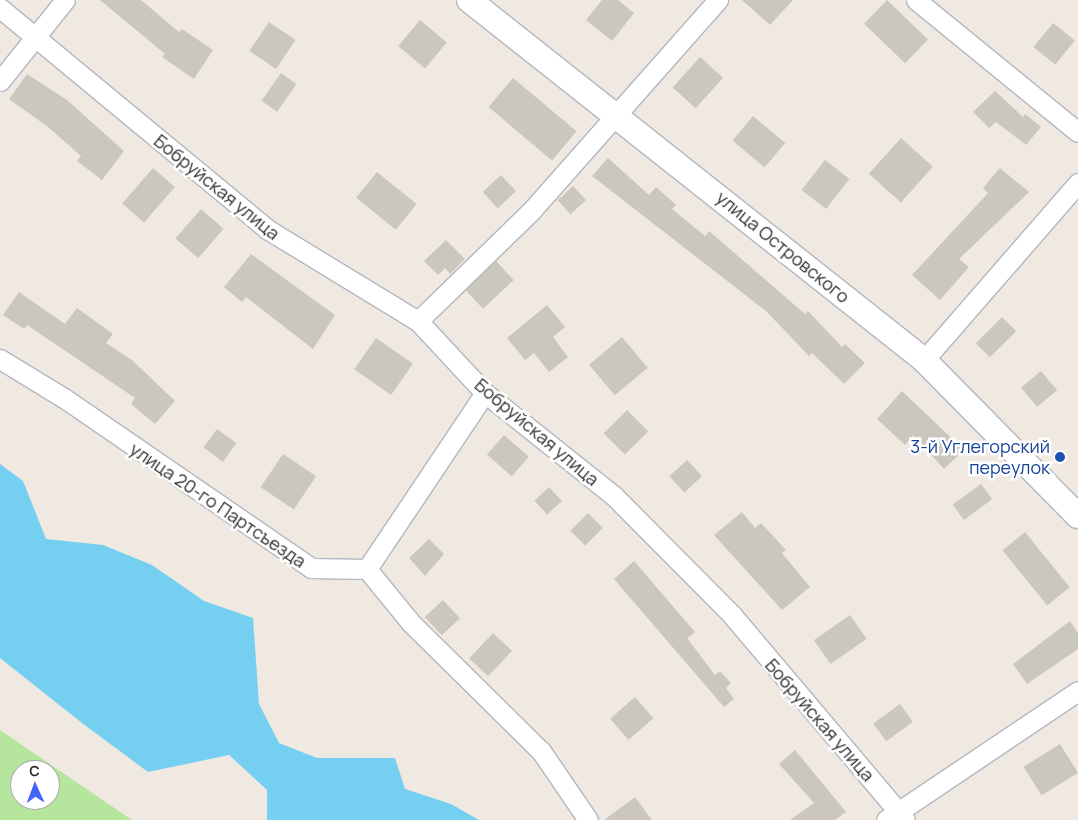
<!DOCTYPE html>
<html>
<head>
<meta charset="utf-8">
<style>
  body { margin:0 }
  #map { position:relative; width:1078px; height:820px; overflow:hidden; background:#efe9e1; font-family:Manrope,sans-serif }
  div>[style] { position:absolute }
  .green>* { inset:0; background:#b6e59e }
  .water>* { inset:0; background:#75cff0 }
  .building>* { inset:0; background:#cbc7bf; transform-origin:0 0 }
  .roads { filter:drop-shadow(1px 0 #b4b7c1) drop-shadow(-1px 0 #b4b7c1) drop-shadow(0 1px #b4b7c1) drop-shadow(0 -1px #b4b7c1) }
  .minor>* { height:19px; margin:-9.5px; padding:0 9.5px; transform-origin:9.5px; border-radius:9.5px; background:#fff }
  .tertiary>* { height:24px; margin:-12px; padding:0 12px; transform-origin:12px; border-radius:12px; background:#fff }
  .dots>* { width:14px; height:14px; translate:-50% -50%; box-sizing:border-box; border:2px solid #fff; border-radius:50% }
  span { translate:-50% -50%; white-space:nowrap; text-align:center; line-height:1.15; -webkit-text-stroke:5px #fff; paint-order:stroke }
  .street-label { font-size:18px; color:#2e2e2e }
  .transit-label { font-size:18px; color:#164399 }
  .right { translate:-100% -50%; text-align:right }
  .north { position:absolute; left:10px; top:760px; width:50px; height:50px; box-sizing:border-box; background:#fff; border:1px solid #ababab; border-radius:50%; rotate:358deg; font-size:14px; font-weight:700; line-height:20px; text-align:center; color:#2e2e2e }
  .north::after { content:''; display:block; margin:auto; width:18px; height:22px; background:#4264fb; clip-path:polygon(50% 0,100% 100%,50% 72%,0 100%) }
</style>
</head>
<body>
<div id="map">
  <div class="green">
    <div style="clip-path:polygon(evenodd,0 730px,132px 820px,0 820px,0 730px,20px 770px,50px 770px,50px 800px,20px 800px,20px 770px)"></div>
  </div>
  <div class="water">
    <div style="clip-path:polygon(0 464px,23px 481px,46px 539px,103px 545px,152px 565px,204px 601px,253px 618px,259px 704px,279px 743px,317px 758px,395px 758px,405px 789px,451px 804px,479px 820px,267px 820px,267px 790px,229px 755px,148px 772px,82px 723px,0 658px)"></div>
  </div>
  <div class="building">
    <div style="clip-path:polygon(100px 0,141px 0,179px 32px,182px 29px,213px 50px,194px 79px,162px 57px,165px 54px)"></div>
    <div style="clip-path:polygon(602px 0,618px 0,634px 13px,612px 41px,586px 20px)"></div>
    <div style="clip-path:polygon(742px 0,793px 0,770px 25px)"></div>
    <div style="left:887px;top:0;width:57px;height:33px;rotate:44deg"></div>
    <div style="left:420px;top:20px;width:35px;height:34px;rotate:40deg"></div>
    <div style="left:269px;top:22px;width:32px;height:35px;rotate:34deg"></div>
    <div style="left:1053px;top:23px;width:28px;height:31px;rotate:39deg"></div>
    <div style="left:700px;top:57px;width:31px;height:41px;rotate:42deg"></div>
    <div style="left:281px;top:73px;width:19px;height:34px;rotate:35deg"></div>
    <div style="clip-path:polygon(27px 74px,67px 100px,124px 151px,102px 180px,77px 161px,81px 156px,48px 127px,9px 99px)"></div>
    <div style="left:513px;top:78px;width:83px;height:38px;rotate:40deg"></div>
    <div style="clip-path:polygon(995px 91px,1023px 117px,1025px 114px,1041px 127px,1026px 145px,996px 122px,989px 128px,973px 112px)"></div>
    <div style="left:753px;top:116px;width:42px;height:32px;rotate:40deg"></div>
    <div style="left:901px;top:138px;width:43px;height:48px;rotate:42deg"></div>
    <div style="clip-path:polygon(608px 158px,649px 195px,656px 187px,676px 205px,672px 209px,705px 236px,709px 231px,805px 314px,808px 311px,842px 347px,845px 344px,865px 363px,844px 384px,812px 353px,809px 356px,766px 311px,592px 176px)"></div>
    <div style="left:825px;top:160px;width:31px;height:38px;rotate:38deg"></div>
    <div style="left:153px;top:168px;width:29px;height:47px;rotate:41deg"></div>
    <div style="clip-path:polygon(1000px 168px,1029px 192px,959px 259px,969px 267px,940px 300px,912px 275px,988px 193px,983px 188px)"></div>
    <div style="left:377px;top:172px;width:51px;height:33px;rotate:39deg"></div>
    <div style="left:501px;top:175px;width:22px;height:25px;rotate:47deg"></div>
    <div style="left:573px;top:186px;width:19px;height:21px;rotate:47deg"></div>
    <div style="left:201px;top:209px;width:30px;height:39px;rotate:41deg"></div>
    <div style="clip-path:polygon(446px 240px,465px 259px,450px 274px,445px 268px,438px 275px,424px 261px)"></div>
    <div style="clip-path:polygon(251px 254px,335px 315px,313px 349px,246px 297px,242px 302px,224px 287px)"></div>
    <div style="left:496px;top:261px;width:26px;height:42px;rotate:47deg"></div>
    <div style="clip-path:polygon(19px 292px,65px 324px,77px 308px,113px 334px,106px 343px,132px 360px,175px 401px,155px 424px,131px 404px,135px 398px,27px 325px,24px 329px,3px 315px)"></div>
    <div style="clip-path:polygon(547px 305px,565px 327px,553px 337px,568px 357px,549px 372px,534px 353px,525px 360px,507px 338px)"></div>
    <div style="left:1002px;top:317px;width:20px;height:37px;rotate:45deg"></div>
    <div style="left:622px;top:337px;width:40px;height:43px;rotate:50deg"></div>
    <div style="left:376px;top:338px;width:45px;height:38px;rotate:35deg"></div>
    <div style="left:1041px;top:371px;width:25px;height:26px;rotate:50deg"></div>
    <div style="clip-path:polygon(902px 391px,964px 450px,944px 469px,913px 435px,905px 445px,877px 419px)"></div>
    <div style="left:627px;top:410px;width:30px;height:33px;rotate:45deg"></div>
    <div style="left:217px;top:429px;width:24px;height:23px;rotate:36deg"></div>
    <div style="left:504px;top:435px;width:33px;height:26px;rotate:41deg"></div>
    <div style="left:283px;top:454px;width:40px;height:40px;rotate:34deg"></div>
    <div style="left:687px;top:460px;width:22px;height:24px;rotate:47deg"></div>
    <div style="left:981px;top:484px;width:19px;height:35px;rotate:54deg"></div>
    <div style="left:549px;top:487px;width:19px;height:20px;rotate:47deg"></div>
    <div style="clip-path:polygon(742px 512px,755px 528px,761px 523px,786px 550px,782px 553px,810px 587px,782px 610px,714px 535px)"></div>
    <div style="left:588px;top:513px;width:21px;height:25px;rotate:45deg"></div>
    <div style="left:1025px;top:532px;width:71px;height:29px;rotate:51deg"></div>
    <div style="clip-path:polygon(429px 539px,444px 554px,425px 576px,409px 558px)"></div>
    <div style="clip-path:polygon(634px 561px,695px 632px,687px 638px,715px 675px,720px 671px,731px 683px,726px 688px,734px 699px,724px 707px,614px 579px)"></div>
    <div style="left:443px;top:600px;width:25px;height:25px;rotate:47deg"></div>
    <div style="left:850px;top:615px;width:29px;height:44px;rotate:55deg"></div>
    <div style="clip-path:polygon(1070px 621px,1078px 633px,1078px 649px,1027px 684px,1013px 664px)"></div>
    <div style="left:493px;top:633px;width:26px;height:35px;rotate:43deg"></div>
    <div style="left:635px;top:697px;width:28px;height:33px;rotate:49deg"></div>
    <div style="left:900px;top:704px;width:22px;height:33px;rotate:54deg"></div>
    <div style="left:1060px;top:744px;width:34px;height:43px;rotate:58deg"></div>
    <div style="clip-path:polygon(795px 750px,846px 812px,835px 820px,790px 820px,814px 803px,779px 764px)"></div>
    <div style="clip-path:polygon(635px 797px,652px 820px,604px 820px)"></div>
  </div>
  <div class="roads">
    <div class="minor">
      <div style="left:916px;top:0;width:209px;rotate:39.2deg"></div>
      <div style="left:0;top:8px;width:347px;rotate:39.6deg"></div>
      <div style="left:267px;top:229px;width:177px;rotate:31.4deg"></div>
      <div style="left:418px;top:321px;width:98px;rotate:47.1deg"></div>
      <div style="left:485px;top:393px;width:164px;rotate:38.6deg"></div>
      <div style="left:613px;top:495px;width:169px;rotate:45.2deg"></div>
      <div style="left:732px;top:615px;width:268px;rotate:49.8deg"></div>
      <div style="left:0;top:81px;width:104px;rotate:-51.3deg"></div>
      <div style="left:418px;top:321px;width:159px;rotate:-44.2deg"></div>
      <div style="left:532px;top:210px;width:281px;rotate:-48.5deg"></div>
      <div style="left:0;top:359px;width:75px;rotate:31.4deg"></div>
      <div style="left:64px;top:398px;width:300px;rotate:34.5deg"></div>
      <div style="left:311px;top:568px;width:56px;rotate:1deg"></div>
      <div style="left:367px;top:569px;width:70px;rotate:50.8deg"></div>
      <div style="left:411px;top:623px;width:182px;rotate:44.6deg"></div>
      <div style="left:541px;top:751px;width:83px;rotate:55.7deg"></div>
      <div style="left:924px;top:360px;width:235px;rotate:-49deg"></div>
      <div style="left:367px;top:569px;width:212px;rotate:-56.2deg"></div>
      <div style="left:886px;top:820px;width:231px;rotate:-33.9deg"></div>
    </div>
    <div class="tertiary">
      <div style="left:469px;top:0;width:580px;rotate:38.35deg"></div>
      <div style="left:924px;top:360px;width:219px;rotate:45.4deg"></div>
    </div>
  </div>
  <div class="dots">
    <div style="left:1060px;top:457px;background:#1a4fb4"></div>
  </div>
  <div class="street-label">
    <span style="left:217px;top:187px;rotate:39deg">Бобруйская улица</span>
    <span style="left:783px;top:247px;rotate:39deg">улица Островского</span>
    <span style="left:537px;top:432px;rotate:40deg">Бобруйская улица</span>
    <span style="left:218px;top:505px;rotate:34deg">улица 20-го Партсъезда</span>
    <span style="left:820px;top:720px;rotate:49deg">Бобруйская улица</span>
  </div>
  <div class="transit-label">
    <span class="right" style="left:1050px;top:457px">3-й Углегорский<br>переулок</span>
  </div>
  <div class="north">С</div>
</div>
</body>
</html>
